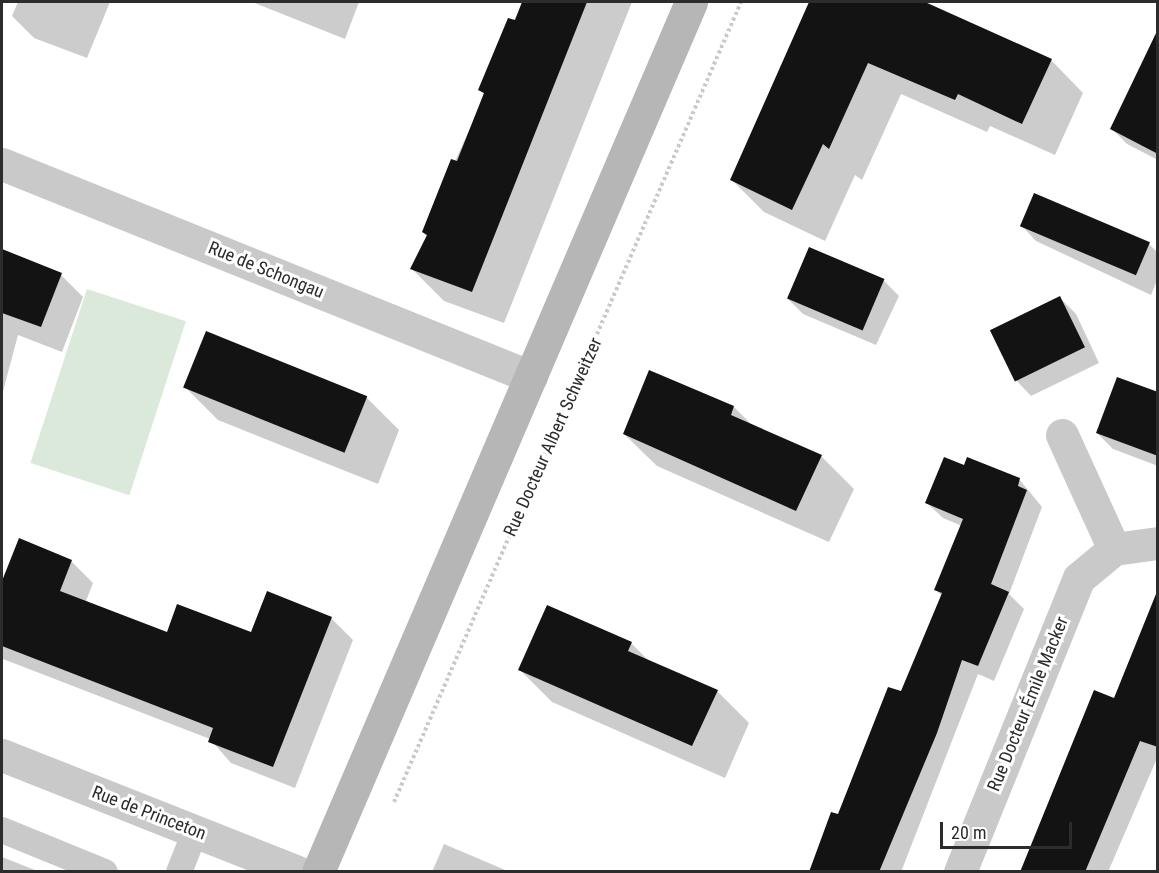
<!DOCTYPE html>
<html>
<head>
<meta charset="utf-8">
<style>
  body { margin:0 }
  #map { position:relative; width:1159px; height:873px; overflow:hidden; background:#fff; font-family:"Roboto Condensed",sans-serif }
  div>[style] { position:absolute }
  .green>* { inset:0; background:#dbe9da; transform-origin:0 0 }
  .shadow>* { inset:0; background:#0003 }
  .building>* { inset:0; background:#131313; transform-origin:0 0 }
  .path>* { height:4px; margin-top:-2px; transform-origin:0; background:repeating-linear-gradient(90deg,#c9c9c9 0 3px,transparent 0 6px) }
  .lane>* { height:26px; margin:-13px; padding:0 13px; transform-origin:13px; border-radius:13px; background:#c9c9c9 }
  .street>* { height:33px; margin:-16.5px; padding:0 16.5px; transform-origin:16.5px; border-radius:16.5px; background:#c9c9c9 }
  .secondary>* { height:33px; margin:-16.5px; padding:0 16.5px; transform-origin:16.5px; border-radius:16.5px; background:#b6b6b6 }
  span { translate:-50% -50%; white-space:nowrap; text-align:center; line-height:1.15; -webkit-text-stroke:6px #fff; paint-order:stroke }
  .street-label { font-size:18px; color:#2c2c2c }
  .frame { position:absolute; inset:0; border:3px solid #2c2c2c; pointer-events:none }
  .scale { position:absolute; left:940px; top:822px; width:132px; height:27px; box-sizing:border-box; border:3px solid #2c2c2c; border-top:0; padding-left:8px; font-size:18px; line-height:21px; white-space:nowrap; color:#2c2c2c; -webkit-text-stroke:4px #fff; paint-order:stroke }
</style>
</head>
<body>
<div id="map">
  <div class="green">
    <div style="left:87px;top:289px;width:104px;height:183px;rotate:18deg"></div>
  </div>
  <div class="shadow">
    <div style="clip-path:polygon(18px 2px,110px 2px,87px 58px,34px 38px,12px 16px)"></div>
    <div style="clip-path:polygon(252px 2px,359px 2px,345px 39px)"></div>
    <div style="clip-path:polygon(523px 2px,632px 2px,504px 323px,444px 301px,412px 269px,428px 237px,423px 232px,485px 95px,480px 90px)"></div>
    <div style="clip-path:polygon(811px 2px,923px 2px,1051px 60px,1083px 93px,1055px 155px,990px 126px,987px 132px,901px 94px,862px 180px,855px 175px,825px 241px,764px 212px,732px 180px)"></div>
    <div style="clip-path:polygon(1158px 92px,1158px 160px,1127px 144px,1112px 129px)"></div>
    <div style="clip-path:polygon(1021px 225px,1149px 244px,1158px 253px,1158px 278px,1151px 295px,1036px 241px)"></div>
    <div style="clip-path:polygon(810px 249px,883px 280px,899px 296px,876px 345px,803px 314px,787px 298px)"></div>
    <div style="clip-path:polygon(2px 250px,61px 275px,83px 297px,62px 352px,18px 335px,2px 395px)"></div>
    <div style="clip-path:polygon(1060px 298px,1076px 314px,1099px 363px,1031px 396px,1016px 380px,991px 330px)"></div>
    <div style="clip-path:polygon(186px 388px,366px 397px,399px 430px,378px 484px,218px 420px)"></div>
    <div style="clip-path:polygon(1158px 395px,1158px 466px,1113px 449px,1097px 433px)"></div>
    <div style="clip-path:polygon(734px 407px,753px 426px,821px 456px,854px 489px,829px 542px,657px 466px,624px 434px)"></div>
    <div style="clip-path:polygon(965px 467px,1019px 479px,1042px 507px,1009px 594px,1024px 609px,994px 681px,978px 674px,901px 872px,810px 872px,902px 693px,942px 596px,936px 590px,962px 526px,943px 518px,927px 503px)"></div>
    <div style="clip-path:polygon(19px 540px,71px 561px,93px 583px,86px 601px,167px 634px,252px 634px,331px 618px,353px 640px,295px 788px,231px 763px,210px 739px,3px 659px,2px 585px)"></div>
    <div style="clip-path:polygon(1153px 603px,1158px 605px,1158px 756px,1108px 872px,1021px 872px,1115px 700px)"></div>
    <div style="clip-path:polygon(631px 643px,650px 662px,717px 691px,749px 723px,725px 778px,552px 702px,520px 670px)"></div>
    <div style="clip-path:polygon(444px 844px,510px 872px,432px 872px)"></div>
    <div style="clip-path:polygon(2px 857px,40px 872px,2px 872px)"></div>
  </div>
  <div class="building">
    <div style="clip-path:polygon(522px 2px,587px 2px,472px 292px,410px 269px,427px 235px,422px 232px,451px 159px,457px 161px,484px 93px,478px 90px,508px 18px,515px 20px)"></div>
    <div style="clip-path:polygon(809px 2px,925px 2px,1052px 59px,1022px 124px,958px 94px,955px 100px,868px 63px,829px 149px,823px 144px,792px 210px,730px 180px)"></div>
    <div style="clip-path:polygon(1158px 29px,1158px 154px,1110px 129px)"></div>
    <div style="left:1034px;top:193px;width:126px;height:36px;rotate:23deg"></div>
    <div style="left:809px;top:247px;width:82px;height:56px;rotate:23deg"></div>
    <div style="clip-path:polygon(2px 249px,62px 273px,41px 327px,2px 313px)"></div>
    <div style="left:1060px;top:296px;width:57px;height:78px;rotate:64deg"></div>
    <div style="left:206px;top:331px;width:174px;height:61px;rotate:22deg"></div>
    <div style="clip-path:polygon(649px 370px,734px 406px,731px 415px,822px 455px,796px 511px,623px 434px)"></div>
    <div style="clip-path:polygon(1117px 377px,1158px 392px,1158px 456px,1096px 433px)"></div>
    <div style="clip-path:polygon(944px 457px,964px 465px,967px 457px,1020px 478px,1018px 486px,1027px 490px,991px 584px,1009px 592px,978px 666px,962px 660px,937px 733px,879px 872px,809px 872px,831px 812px,838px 814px,888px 687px,901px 691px,942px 593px,934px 590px,963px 519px,925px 503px)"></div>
    <div style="clip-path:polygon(19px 538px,72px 560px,60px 591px,167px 632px,177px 604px,251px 632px,267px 591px,332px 617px,273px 767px,208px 742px,213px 728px,2px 646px,2px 581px)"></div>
    <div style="clip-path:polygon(1156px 594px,1158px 747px,1140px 741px,1085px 872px,1020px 872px,1094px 690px,1114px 698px)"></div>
    <div style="clip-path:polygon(547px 605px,632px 642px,628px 651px,718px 690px,692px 746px,518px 670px)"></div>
  </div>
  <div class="path">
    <div style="left:394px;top:802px;width:872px;rotate:-66.55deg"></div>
  </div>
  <div class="lane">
    <div style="left:2px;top:830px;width:111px;rotate:22.2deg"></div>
    <div style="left:179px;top:872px;width:43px;rotate:-68.2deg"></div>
  </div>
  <div class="street">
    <div style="left:2px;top:164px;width:570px;rotate:21.93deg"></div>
    <div style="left:1062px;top:435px;width:125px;rotate:65.5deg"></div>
    <div style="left:2px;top:755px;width:317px;rotate:21.6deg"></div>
    <div style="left:960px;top:872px;width:317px;rotate:-68deg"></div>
    <div style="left:1079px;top:578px;width:45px;rotate:-39.6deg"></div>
    <div style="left:1114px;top:549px;width:44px;rotate:-7.8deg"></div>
  </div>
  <div class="secondary">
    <div style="left:318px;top:872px;width:947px;rotate:-66.79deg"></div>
  </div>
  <div class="street-label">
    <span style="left:266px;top:270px;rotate:22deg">Rue de Schongau</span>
    <span style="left:553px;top:437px;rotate:-66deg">Rue Docteur Albert Schweitzer</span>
    <span style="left:1028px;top:704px;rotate:-68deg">Rue Docteur Émile Macker</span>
    <span style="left:149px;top:813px;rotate:21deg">Rue de Princeton</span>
  </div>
  <div class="frame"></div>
  <div class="scale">20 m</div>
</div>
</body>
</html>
